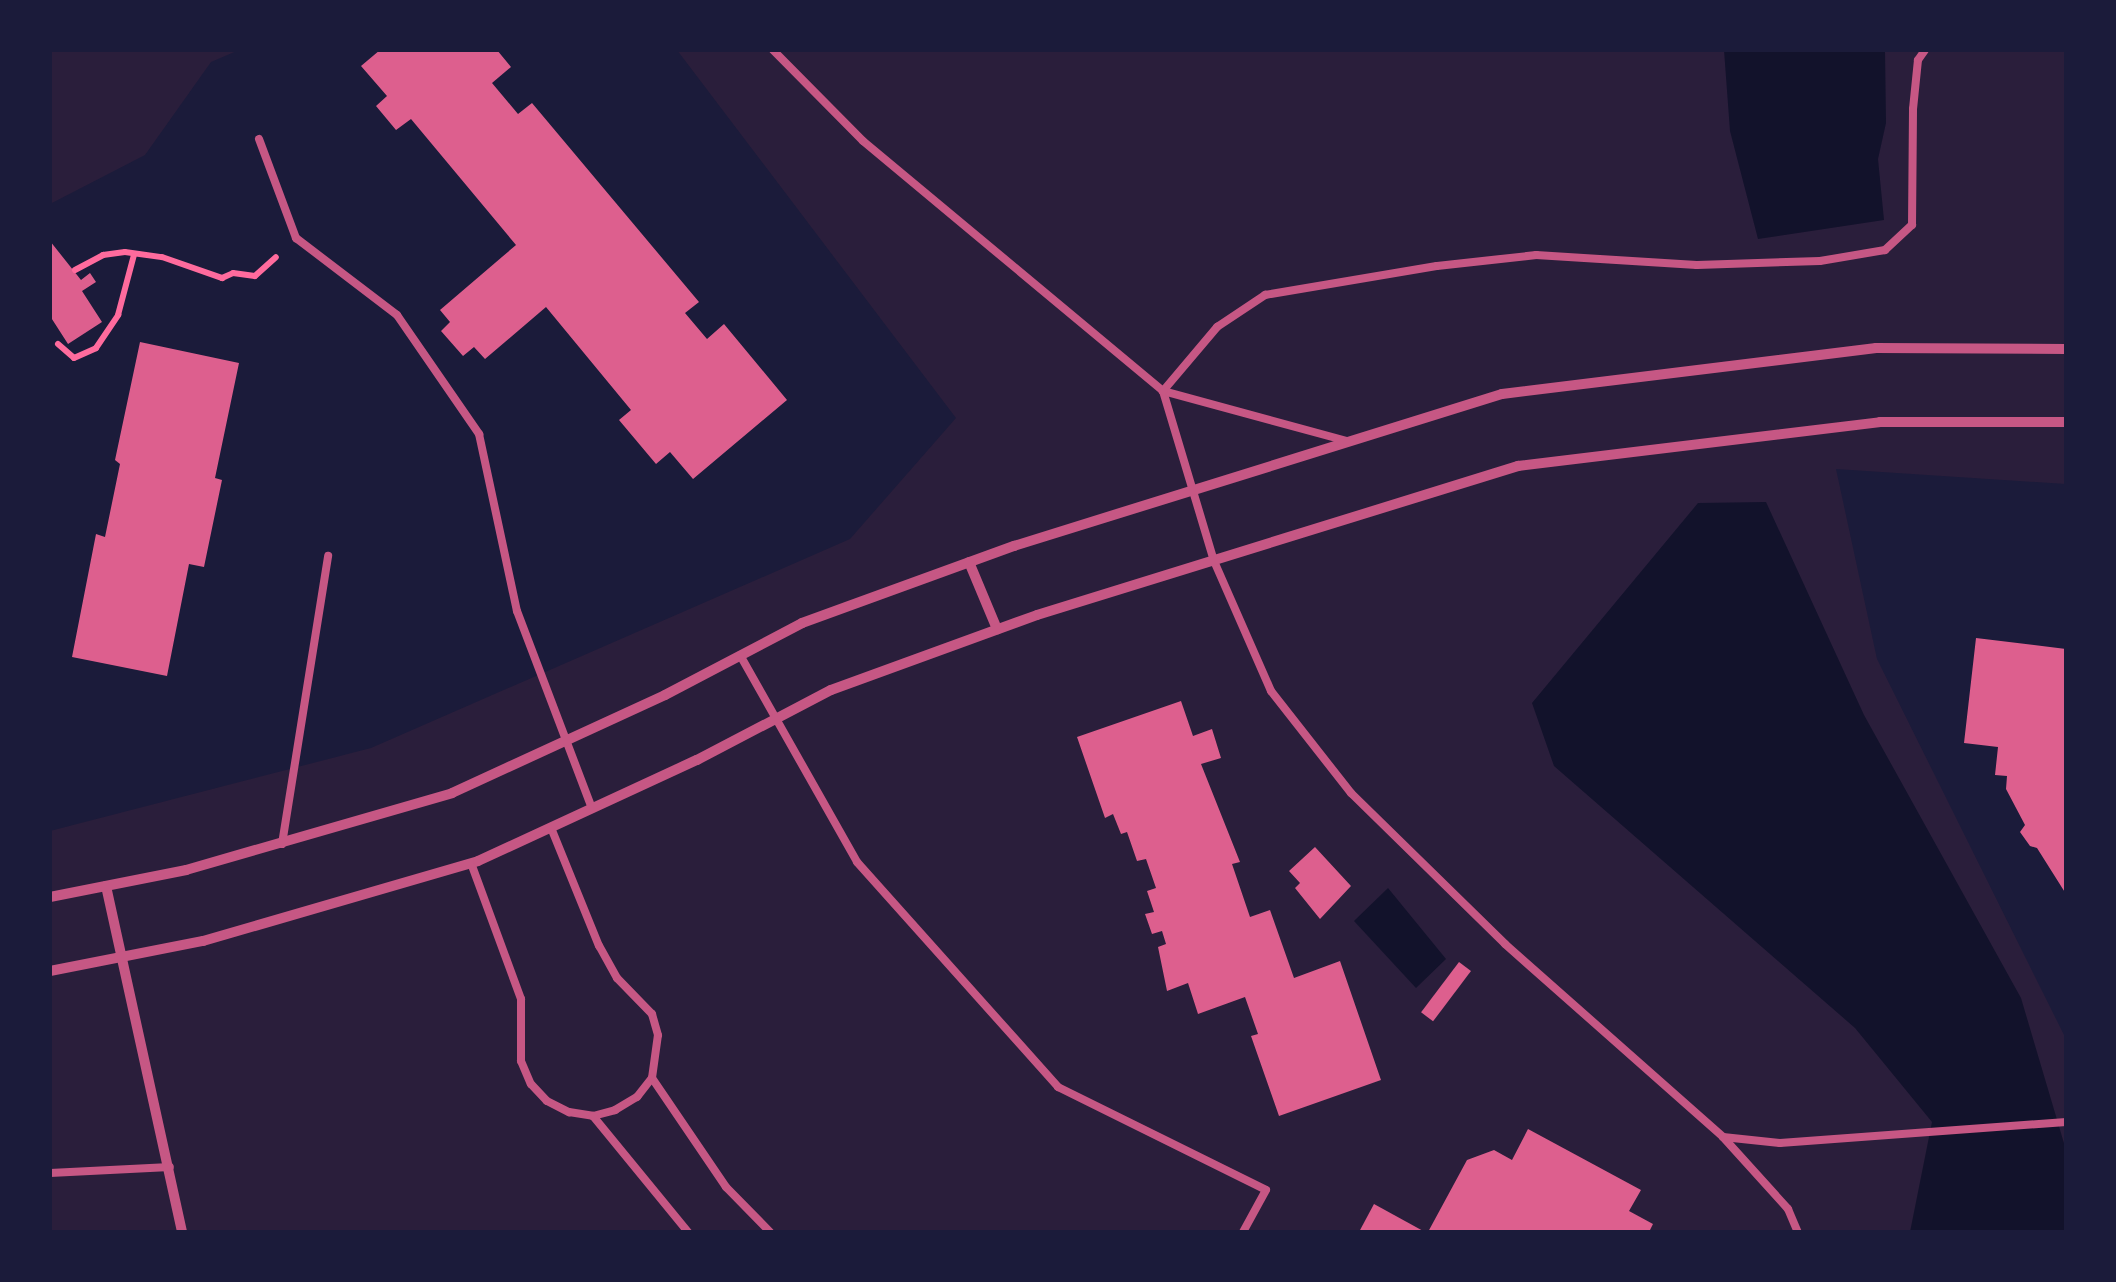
<!DOCTYPE html>
<html>
<head>
<meta charset="utf-8">
<style>
  body { margin:0 }
  #map { position:relative; width:2116px; height:1282px; overflow:hidden; background:#1b1b3a; font-family:"Exo 2",sans-serif }
  div>[style] { position:absolute }
  .green>* { inset:0; background:#2a1e3b }
  .water>* { inset:0; background:#12122b }
  .building>* { inset:0; background:#dd5f8e; transform-origin:0 0 }
  .path>* { height:6px; margin:-3px; padding:0 3px; transform-origin:3px; border-radius:3px; background:#ff6b9d }
  .service>* { height:8px; margin:-4px; padding:0 4px; transform-origin:4px; border-radius:4px; background:#c65784 }
  .minor>* { height:10px; margin:-5px; padding:0 5px; transform-origin:5px; border-radius:5px; background:#c65784 }
  span { translate:-50% -50%; white-space:nowrap; text-align:center; line-height:1.15; -webkit-text-stroke:8px #1b1b3a; paint-order:stroke }
  .frame { position:absolute; inset:0; border:52px solid #1b1b3a; pointer-events:none }
</style>
</head>
<body>
<div id="map">
  <div class="green">
    <div style="clip-path:polygon(50px 50px,239px 50px,211px 62px,145px 155px,50px 204px)"></div>
    <div style="clip-path:polygon(677px 50px,2066px 50px,2066px 484px,1836px 469px,1877px 659px,2066px 1039px,2066px 1232px,50px 1232px,50px 831px,371px 748px,850px 539px,956px 418px)"></div>
  </div>
  <div class="water">
    <div style="clip-path:polygon(1724px 50px,1885px 50px,1886px 123px,1878px 159px,1884px 220px,1758px 239px,1730px 131px)"></div>
    <div style="clip-path:polygon(1766px 502px,1864px 715px,2021px 998px,2066px 1150px,2066px 1232px,1910px 1232px,1932px 1122px,1855px 1028px,1554px 766px,1532px 703px,1698px 503px)"></div>
    <div style="clip-path:polygon(1388px 888px,1446px 959px,1416px 988px,1354px 921px)"></div>
  </div>
  <div class="building">
    <div style="clip-path:polygon(380px 50px,497px 50px,511px 67px,492px 83px,518px 114px,532px 103px,699px 302px,685px 313px,707px 339px,724px 324px,787px 400px,693px 479px,670px 452px,656px 464px,619px 420px,631px 410px,546px 307px,485px 359px,474px 347px,463px 356px,441px 331px,450px 322px,440px 310px,516px 245px,411px 119px,396px 130px,376px 106px,387px 96px,361px 66px)"></div>
    <div style="clip-path:polygon(50px 241px,81px 280px,90px 273px,96px 282px,82px 291px,102px 322px,68px 344px,50px 316px)"></div>
    <div style="clip-path:polygon(140px 342px,239px 363px,215px 478px,222px 480px,204px 567px,189px 564px,167px 676px,72px 657px,96px 534px,105px 537px,120px 464px,115px 460px)"></div>
    <div style="clip-path:polygon(1976px 638px,2066px 649px,2066px 894px,2037px 848px,2030px 846px,2020px 832px,2025px 825px,2006px 789px,2007px 776px,1995px 775px,1998px 747px,1964px 743px)"></div>
    <div style="clip-path:polygon(1181px 701px,1193px 736px,1212px 729px,1221px 758px,1201px 764px,1240px 862px,1232px 864px,1250px 917px,1270px 910px,1294px 978px,1340px 961px,1381px 1080px,1279px 1116px,1251px 1036px,1258px 1034px,1245px 997px,1198px 1014px,1188px 983px,1167px 991px,1158px 947px,1166px 944px,1162px 931px,1152px 934px,1145px 914px,1154px 912px,1147px 891px,1156px 888px,1146px 859px,1137px 861px,1127px 832px,1121px 834px,1113px 814px,1105px 818px,1077px 737px)"></div>
    <div style="clip-path:polygon(1315px 847px,1351px 886px,1320px 919px,1295px 888px,1300px 883px,1289px 871px)"></div>
    <div style="left:1459px;top:962px;width:15px;height:63px;rotate:37deg"></div>
    <div style="clip-path:polygon(1528px 1129px,1641px 1190px,1629px 1211px,1653px 1224px,1649px 1232px,1428px 1232px,1467px 1160px,1494px 1150px,1512px 1160px)"></div>
    <div style="clip-path:polygon(1374px 1204px,1425px 1232px,1359px 1232px)"></div>
  </div>
  <div class="path">
    <div style="left:75px;top:270px;width:32px;rotate:-28deg"></div>
    <div style="left:103px;top:255px;width:22px;rotate:-8deg"></div>
    <div style="left:125px;top:252px;width:37px;rotate:8deg"></div>
    <div style="left:162px;top:257px;width:64px;rotate:19.3deg"></div>
    <div style="left:222px;top:278px;width:12px;rotate:-24deg"></div>
    <div style="left:233px;top:273px;width:22px;rotate:8deg"></div>
    <div style="left:255px;top:276px;width:28px;rotate:-42deg"></div>
    <div style="left:58px;top:344px;width:21px;rotate:41deg"></div>
    <div style="left:74px;top:358px;width:24px;rotate:-24deg"></div>
    <div style="left:96px;top:348px;width:40px;rotate:-56deg"></div>
    <div style="left:118px;top:315px;width:62px;rotate:-75.1deg"></div>
  </div>
  <div class="service">
    <div style="left:773px;top:50px;width:128px;rotate:45.3deg"></div>
    <div style="left:863px;top:141px;width:391px;rotate:39.8deg"></div>
    <div style="left:1163px;top:391px;width:177px;rotate:73.3deg"></div>
    <div style="left:1214px;top:561px;width:142px;rotate:66.3deg"></div>
    <div style="left:1271px;top:691px;width:130px;rotate:51.9deg"></div>
    <div style="left:1351px;top:793px;width:216px;rotate:44.4deg"></div>
    <div style="left:1505px;top:944px;width:291px;rotate:41.5deg"></div>
    <div style="left:1723px;top:1137px;width:97px;rotate:47.9deg"></div>
    <div style="left:1788px;top:1209px;width:25px;rotate:67deg"></div>
    <div style="left:259px;top:139px;width:106px;rotate:69.5deg"></div>
    <div style="left:296px;top:238px;width:127px;rotate:37.3deg"></div>
    <div style="left:397px;top:315px;width:145px;rotate:55.4deg"></div>
    <div style="left:479px;top:434px;width:181px;rotate:77.9deg"></div>
    <div style="left:517px;top:611px;width:211px;rotate:69.2deg"></div>
    <div style="left:1347px;top:441px;width:191px;rotate:-164.8deg"></div>
    <div style="left:1163px;top:391px;width:84px;rotate:-49.8deg"></div>
    <div style="left:1217px;top:327px;width:58px;rotate:-33.7deg"></div>
    <div style="left:1265px;top:295px;width:174px;rotate:-9.6deg"></div>
    <div style="left:1437px;top:266px;width:100px;rotate:-6.3deg"></div>
    <div style="left:1536px;top:255px;width:161px;rotate:3.6deg"></div>
    <div style="left:1697px;top:265px;width:123px;rotate:-1.9deg"></div>
    <div style="left:1820px;top:261px;width:66px;rotate:-9.6deg"></div>
    <div style="left:1885px;top:250px;width:37px;rotate:-43deg"></div>
    <div style="left:1912px;top:225px;width:116px;rotate:-89.5deg"></div>
    <div style="left:1913px;top:109px;width:49px;rotate:-84.2deg"></div>
    <div style="left:1918px;top:60px;width:12px;rotate:-55deg"></div>
    <div style="left:740px;top:655px;width:238px;rotate:60.5deg"></div>
    <div style="left:857px;top:862px;width:302px;rotate:48.2deg"></div>
    <div style="left:1058px;top:1087px;width:232px;rotate:26.3deg"></div>
    <div style="left:1266px;top:1190px;width:48px;rotate:118.7deg"></div>
    <div style="left:282px;top:844px;width:292px;rotate:-80.9deg"></div>
    <div style="left:471px;top:863px;width:145px;rotate:69.8deg"></div>
    <div style="left:521px;top:999px;width:62px;rotate:90deg"></div>
    <div style="left:521px;top:1061px;width:25px;rotate:67deg"></div>
    <div style="left:531px;top:1084px;width:23px;rotate:47deg"></div>
    <div style="left:547px;top:1101px;width:25px;rotate:27deg"></div>
    <div style="left:569px;top:1112px;width:24px;rotate:9deg"></div>
    <div style="left:593px;top:1116px;width:23px;rotate:-15deg"></div>
    <div style="left:615px;top:1110px;width:26px;rotate:-31deg"></div>
    <div style="left:637px;top:1097px;width:24px;rotate:-52deg"></div>
    <div style="left:652px;top:1078px;width:43px;rotate:-82.1deg"></div>
    <div style="left:658px;top:1035px;width:22px;rotate:-106deg"></div>
    <div style="left:652px;top:1014px;width:50px;rotate:-134.2deg"></div>
    <div style="left:617px;top:978px;width:37px;rotate:-119deg"></div>
    <div style="left:599px;top:946px;width:127px;rotate:-112.1deg"></div>
    <div style="left:652px;top:1078px;width:132px;rotate:55.8deg"></div>
    <div style="left:726px;top:1187px;width:63px;rotate:45.6deg"></div>
    <div style="left:593px;top:1116px;width:150px;rotate:50.7deg"></div>
    <div style="left:1723px;top:1137px;width:57px;rotate:6deg"></div>
    <div style="left:1780px;top:1143px;width:287px;rotate:-4.2deg"></div>
    <div style="left:50px;top:1173px;width:120px;rotate:-2.9deg"></div>
  </div>
  <div class="minor">
    <div style="left:969px;top:562px;width:73px;rotate:67.3deg"></div>
    <div style="left:106px;top:886px;width:354px;rotate:77.6deg"></div>
    <div style="left:50px;top:897px;width:139px;rotate:-11.2deg"></div>
    <div style="left:186px;top:870px;width:277px;rotate:-16.1deg"></div>
    <div style="left:452px;top:793px;width:234px;rotate:-24.7deg"></div>
    <div style="left:665px;top:695px;width:155px;rotate:-27.7deg"></div>
    <div style="left:802px;top:623px;width:226px;rotate:-20deg"></div>
    <div style="left:1014px;top:546px;width:511px;rotate:-17.3deg"></div>
    <div style="left:1502px;top:394px;width:377px;rotate:-7deg"></div>
    <div style="left:1876px;top:348px;width:190px;rotate:0.3deg"></div>
    <div style="left:50px;top:971px;width:156px;rotate:-11.1deg"></div>
    <div style="left:203px;top:941px;width:286px;rotate:-16.2deg"></div>
    <div style="left:478px;top:861px;width:241px;rotate:-24.8deg"></div>
    <div style="left:697px;top:760px;width:151px;rotate:-27.6deg"></div>
    <div style="left:831px;top:690px;width:219px;rotate:-20deg"></div>
    <div style="left:1037px;top:615px;width:504px;rotate:-17.21deg"></div>
    <div style="left:1518px;top:466px;width:365px;rotate:-6.9deg"></div>
    <div style="left:1880px;top:422px;width:186px"></div>
  </div>
  <div class="frame"></div>
</div>
</body>
</html>
